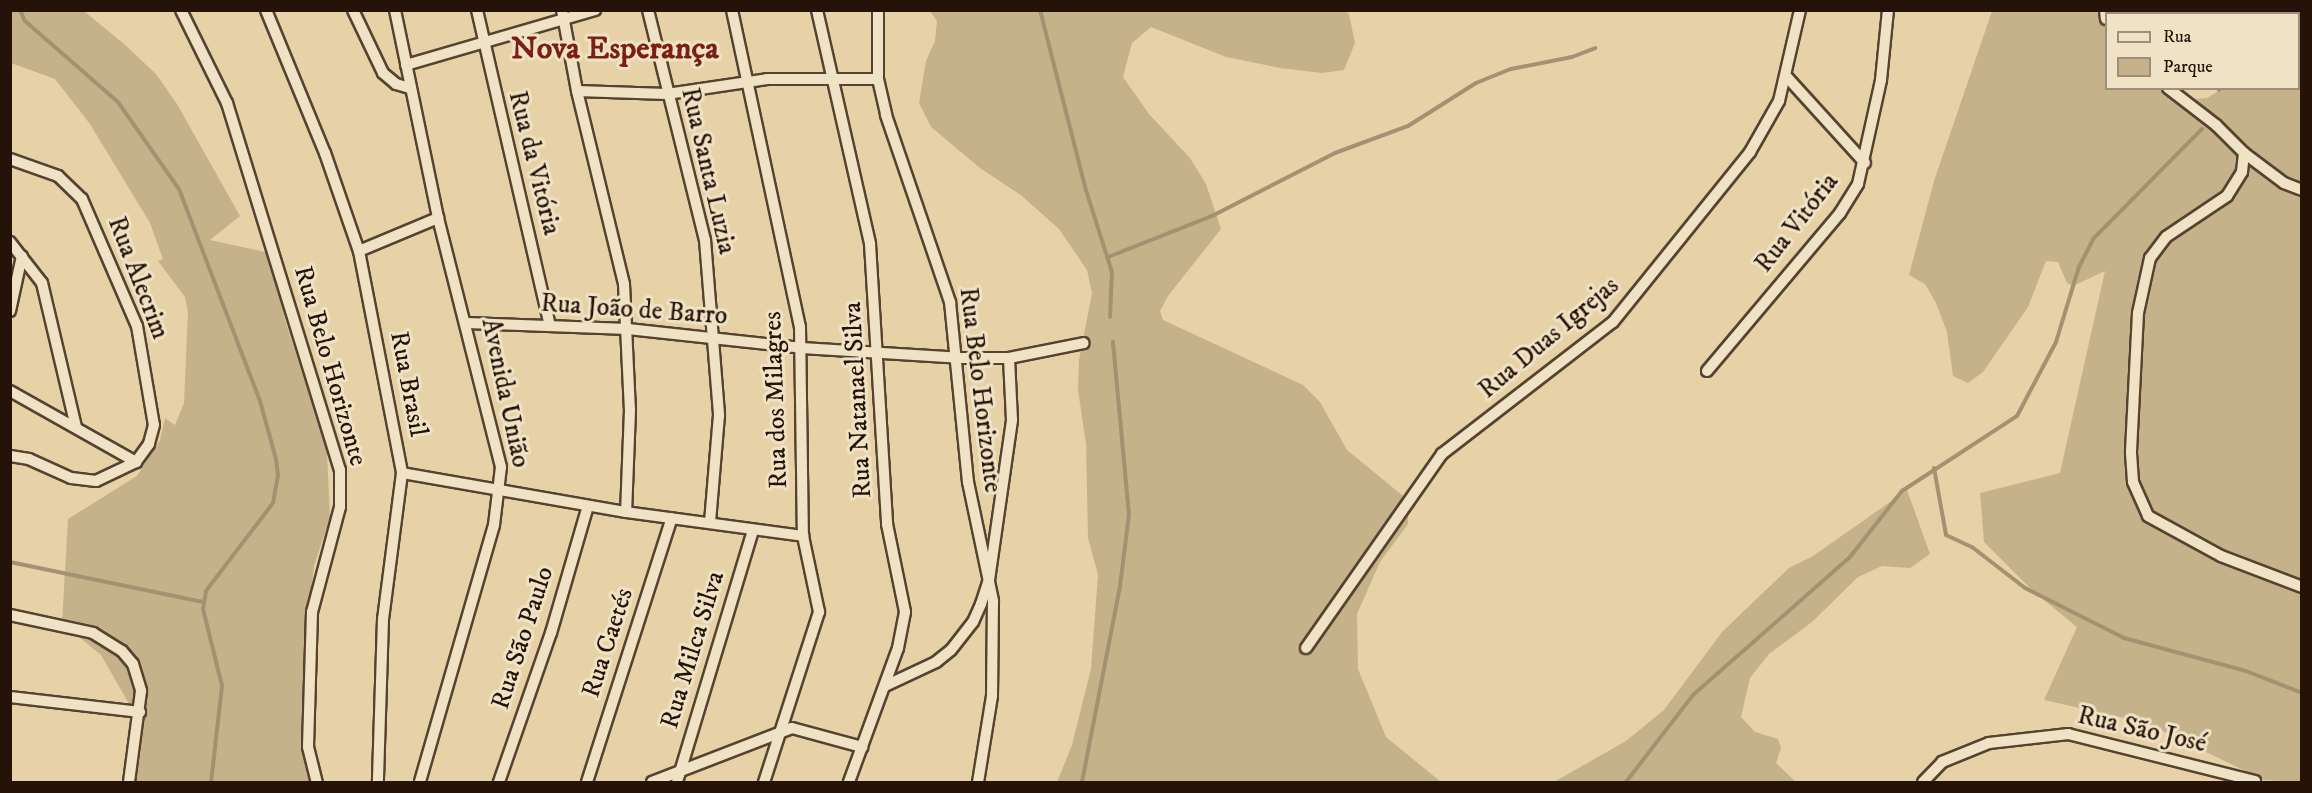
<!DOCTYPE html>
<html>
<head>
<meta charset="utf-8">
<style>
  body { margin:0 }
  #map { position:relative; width:2312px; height:793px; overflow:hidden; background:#e6d2a6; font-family:"IM FELL DW Pica",serif }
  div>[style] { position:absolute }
  .green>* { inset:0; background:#c5b28b }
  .stream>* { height:4px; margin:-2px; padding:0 2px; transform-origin:2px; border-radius:2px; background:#a49171 }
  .roads { filter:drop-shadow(2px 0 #554330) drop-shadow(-2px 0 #554330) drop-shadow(0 2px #554330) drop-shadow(0 -2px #554330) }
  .minor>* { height:10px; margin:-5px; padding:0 5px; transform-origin:5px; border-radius:5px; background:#efe2c5 }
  span { translate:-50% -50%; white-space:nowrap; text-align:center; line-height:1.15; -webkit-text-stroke:6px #efe2c5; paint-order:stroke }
  .street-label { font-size:26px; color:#251309 }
  .district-label { font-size:32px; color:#7a1f14; font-weight:700 }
  .frame { position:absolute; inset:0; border:12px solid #251309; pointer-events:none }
  .legend { position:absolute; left:2105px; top:12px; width:195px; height:78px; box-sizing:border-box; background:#efe2c5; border:2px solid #9e8f7a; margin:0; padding:8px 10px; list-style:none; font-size:18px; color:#251309 }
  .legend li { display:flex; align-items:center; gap:12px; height:30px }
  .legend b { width:30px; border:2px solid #9e8f7a }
</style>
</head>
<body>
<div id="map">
  <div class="green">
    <div style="clip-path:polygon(1343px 10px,1349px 14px,1355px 43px,1344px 70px,1322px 73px,1280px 68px,1226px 57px,1151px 27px,1132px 43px,1123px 77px,1149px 114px,1190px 158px,1206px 184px,1221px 229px,1168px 296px,1160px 311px,1163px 320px,1303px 385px,1320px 402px,1347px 450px,1408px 500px,1408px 524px,1380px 562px,1357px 614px,1358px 669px,1386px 737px,1441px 782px,1057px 782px,1072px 745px,1091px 669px,1098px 575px,1088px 538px,1086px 444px,1078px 390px,1079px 360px,1092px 293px,1087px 270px,1059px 229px,1022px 196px,980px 168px,931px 127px,919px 103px,926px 61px,935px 41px,937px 21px,930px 11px)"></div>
    <div style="clip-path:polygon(10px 11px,84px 11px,124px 44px,156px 74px,177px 104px,240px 216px,210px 240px,270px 253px,285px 320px,308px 391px,326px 431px,330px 517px,314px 566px,307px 632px,315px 782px,136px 782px,141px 750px,132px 709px,101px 655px,62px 623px,68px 519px,137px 476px,160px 440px,165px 418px,175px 425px,184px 403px,188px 312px,185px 297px,158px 261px,163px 259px,150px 223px,90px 124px,55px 79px,11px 63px)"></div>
    <div style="clip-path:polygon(1992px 11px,2107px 11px,2106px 88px,2165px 89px,2184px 100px,2207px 98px,2222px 89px,2298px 88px,2298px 14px,2219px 11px,2301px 11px,2301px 782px,2264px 780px,2146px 723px,2044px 700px,2077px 627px,2034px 592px,1984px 542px,1980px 493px,2060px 473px,2105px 271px,2073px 286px,2067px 283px,2058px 262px,2046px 261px,2028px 307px,1983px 372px,1968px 383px,1953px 376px,1947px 332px,1936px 303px,1925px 284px,1909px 275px,1934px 181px)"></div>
    <div style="clip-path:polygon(1907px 490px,1930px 554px,1910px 568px,1882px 566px,1858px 577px,1812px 622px,1769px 654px,1750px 678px,1741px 717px,1755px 732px,1778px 739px,1781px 748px,1776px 763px,1796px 782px,1554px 782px,1626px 741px,1664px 710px,1722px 632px,1789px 568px,1813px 556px)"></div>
  </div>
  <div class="stream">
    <div style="left:20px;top:10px;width:12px;rotate:66deg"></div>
    <div style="left:25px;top:21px;width:123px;rotate:41.1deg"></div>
    <div style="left:118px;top:102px;width:106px;rotate:55deg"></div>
    <div style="left:179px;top:189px;width:227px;rotate:69.1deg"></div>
    <div style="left:260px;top:401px;width:60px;rotate:74.6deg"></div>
    <div style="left:276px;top:459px;width:16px;rotate:83deg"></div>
    <div style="left:278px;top:475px;width:28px;rotate:100deg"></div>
    <div style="left:273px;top:503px;width:111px;rotate:127.3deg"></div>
    <div style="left:206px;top:591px;width:18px;rotate:99deg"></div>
    <div style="left:203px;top:609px;width:79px;rotate:76.1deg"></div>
    <div style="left:222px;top:686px;width:97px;rotate:96.5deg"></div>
    <div style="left:1040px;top:10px;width:183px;rotate:75.7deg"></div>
    <div style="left:1085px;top:187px;width:89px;rotate:72.4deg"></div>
    <div style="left:1112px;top:272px;width:45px;rotate:92.5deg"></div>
    <div style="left:2209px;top:10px;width:4px;rotate:76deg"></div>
    <div style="left:2219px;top:90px;width:2px;rotate:-90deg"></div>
    <div style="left:1108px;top:257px;width:114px;rotate:-21.6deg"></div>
    <div style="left:1214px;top:215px;width:136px;rotate:-27.1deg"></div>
    <div style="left:1335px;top:153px;width:78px;rotate:-20.3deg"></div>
    <div style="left:1408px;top:126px;width:80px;rotate:-32.3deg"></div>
    <div style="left:1476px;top:83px;width:38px;rotate:-22deg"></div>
    <div style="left:1511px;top:69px;width:62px;rotate:-11.1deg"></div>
    <div style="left:1572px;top:57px;width:25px;rotate:-21deg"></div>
    <div style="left:1934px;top:468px;width:68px;rotate:79.8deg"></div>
    <div style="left:1946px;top:535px;width:29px;rotate:25deg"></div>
    <div style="left:1972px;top:547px;width:67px;rotate:37.7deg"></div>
    <div style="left:2025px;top:588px;width:111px;rotate:26.8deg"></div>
    <div style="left:2124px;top:638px;width:126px;rotate:15.1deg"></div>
    <div style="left:2246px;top:671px;width:60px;rotate:21.4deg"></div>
    <div style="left:10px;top:562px;width:197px;rotate:11.7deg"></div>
    <div style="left:1082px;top:782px;width:200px;rotate:-79deg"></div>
    <div style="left:1120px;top:586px;width:72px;rotate:-82.8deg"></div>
    <div style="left:1129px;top:515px;width:174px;rotate:-95.3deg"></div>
    <div style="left:1626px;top:782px;width:110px;rotate:-52.4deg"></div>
    <div style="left:1693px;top:695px;width:209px;rotate:-41.3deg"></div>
    <div style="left:1850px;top:557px;width:84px;rotate:-51.8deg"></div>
    <div style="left:1902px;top:491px;width:137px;rotate:-33.1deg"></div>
    <div style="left:2017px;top:416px;width:84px;rotate:-62.2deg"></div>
    <div style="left:2056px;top:342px;width:78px;rotate:-73deg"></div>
    <div style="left:2079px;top:267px;width:31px;rotate:-63deg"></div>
    <div style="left:2093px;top:239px;width:155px;rotate:-45.3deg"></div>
  </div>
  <div class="roads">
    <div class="minor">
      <div style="left:181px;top:10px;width:104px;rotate:63.7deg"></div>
      <div style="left:227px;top:103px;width:384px;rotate:72.9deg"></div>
      <div style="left:340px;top:470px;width:37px;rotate:90deg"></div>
      <div style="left:340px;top:507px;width:109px;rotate:104.9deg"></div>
      <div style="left:312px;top:612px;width:135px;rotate:91.7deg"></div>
      <div style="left:308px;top:747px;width:36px;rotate:76deg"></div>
      <div style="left:266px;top:10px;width:155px;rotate:67.6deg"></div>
      <div style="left:325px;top:153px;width:104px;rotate:70.9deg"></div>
      <div style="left:359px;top:251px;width:226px;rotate:79deg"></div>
      <div style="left:402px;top:473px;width:147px;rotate:97.4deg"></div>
      <div style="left:383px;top:619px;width:163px;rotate:91.8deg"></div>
      <div style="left:353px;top:10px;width:70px;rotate:64.5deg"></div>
      <div style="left:383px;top:73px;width:17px;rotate:40deg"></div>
      <div style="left:396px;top:84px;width:15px;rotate:16deg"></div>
      <div style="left:395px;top:10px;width:212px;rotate:78.3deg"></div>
      <div style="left:438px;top:218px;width:257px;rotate:75.8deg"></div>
      <div style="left:501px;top:467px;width:58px;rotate:96.9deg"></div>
      <div style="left:494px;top:525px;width:267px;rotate:106.1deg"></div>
      <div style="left:477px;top:10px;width:323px;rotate:77deg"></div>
      <div style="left:562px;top:10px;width:82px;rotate:79.5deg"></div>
      <div style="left:577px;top:91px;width:199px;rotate:76.3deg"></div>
      <div style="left:624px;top:284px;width:126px;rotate:87.3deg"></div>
      <div style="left:630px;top:410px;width:102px;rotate:92.2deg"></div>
      <div style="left:648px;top:10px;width:237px;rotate:76.1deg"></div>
      <div style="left:705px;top:240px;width:176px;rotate:85.4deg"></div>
      <div style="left:719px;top:415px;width:108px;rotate:94.8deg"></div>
      <div style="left:732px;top:10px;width:324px;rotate:77.9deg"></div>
      <div style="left:800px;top:327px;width:209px;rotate:89.2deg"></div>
      <div style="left:803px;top:536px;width:78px;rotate:78.1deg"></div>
      <div style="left:819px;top:612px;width:179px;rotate:107.9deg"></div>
      <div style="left:817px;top:10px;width:240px;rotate:77.2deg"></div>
      <div style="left:870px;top:244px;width:281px;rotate:86.5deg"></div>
      <div style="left:887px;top:524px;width:90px;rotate:78.4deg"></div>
      <div style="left:905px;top:612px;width:37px;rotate:101deg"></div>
      <div style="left:898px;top:648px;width:143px;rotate:110.1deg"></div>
      <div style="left:878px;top:10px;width:69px;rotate:90deg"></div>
      <div style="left:878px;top:79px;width:37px;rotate:77deg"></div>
      <div style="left:886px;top:115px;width:198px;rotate:71.1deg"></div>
      <div style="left:950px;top:302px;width:181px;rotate:84.3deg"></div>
      <div style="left:968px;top:482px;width:122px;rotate:78.1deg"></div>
      <div style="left:993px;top:601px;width:95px;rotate:90.6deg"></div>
      <div style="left:992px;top:696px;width:87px;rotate:99.2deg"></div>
      <div style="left:2105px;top:10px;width:9px;rotate:84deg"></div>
      <div style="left:406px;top:65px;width:197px;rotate:-16.2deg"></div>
      <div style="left:1787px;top:77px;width:116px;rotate:47.8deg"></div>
      <div style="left:2168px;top:88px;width:61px;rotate:37.6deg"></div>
      <div style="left:2216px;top:125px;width:40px;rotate:45deg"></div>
      <div style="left:2244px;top:153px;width:50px;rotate:36.9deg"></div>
      <div style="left:2284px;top:183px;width:19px;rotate:21deg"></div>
      <div style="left:577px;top:91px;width:90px;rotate:1.9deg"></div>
      <div style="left:667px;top:94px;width:101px;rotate:-8.5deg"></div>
      <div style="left:767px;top:79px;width:111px"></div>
      <div style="left:2244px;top:153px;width:19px;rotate:96deg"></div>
      <div style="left:2242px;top:172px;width:28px;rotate:122deg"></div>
      <div style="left:2227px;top:196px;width:73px;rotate:146.1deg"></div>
      <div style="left:2166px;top:237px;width:26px;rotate:127deg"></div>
      <div style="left:2150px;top:258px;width:56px;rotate:102.3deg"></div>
      <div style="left:2138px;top:313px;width:140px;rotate:92.9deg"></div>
      <div style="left:2131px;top:453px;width:29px;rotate:86deg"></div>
      <div style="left:2133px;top:482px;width:37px;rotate:66deg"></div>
      <div style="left:2148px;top:516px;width:83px;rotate:28.7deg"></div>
      <div style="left:2221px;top:556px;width:87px;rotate:20.9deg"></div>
      <div style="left:10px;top:159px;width:51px;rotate:19.5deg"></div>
      <div style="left:58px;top:176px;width:33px;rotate:44deg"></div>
      <div style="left:82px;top:199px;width:138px;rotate:66.6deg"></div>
      <div style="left:137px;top:326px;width:100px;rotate:80.3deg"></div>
      <div style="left:154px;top:425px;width:20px;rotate:105deg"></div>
      <div style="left:149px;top:444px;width:22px;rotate:126deg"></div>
      <div style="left:136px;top:462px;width:44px;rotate:154.6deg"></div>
      <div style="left:96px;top:481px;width:25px;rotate:-173deg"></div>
      <div style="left:71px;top:478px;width:46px;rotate:-155.7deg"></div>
      <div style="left:29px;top:459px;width:19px;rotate:-171deg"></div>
      <div style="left:10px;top:242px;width:52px;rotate:52deg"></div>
      <div style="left:42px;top:283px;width:148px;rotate:76.7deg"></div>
      <div style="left:359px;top:251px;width:86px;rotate:-22.7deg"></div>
      <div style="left:10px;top:311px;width:56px;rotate:-77.7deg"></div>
      <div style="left:467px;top:323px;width:161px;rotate:2.1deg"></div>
      <div style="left:628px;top:329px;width:175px;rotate:6.2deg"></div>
      <div style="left:802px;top:348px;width:157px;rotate:3.6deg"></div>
      <div style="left:959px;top:358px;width:50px"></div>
      <div style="left:1009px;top:358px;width:76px;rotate:-11.3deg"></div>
      <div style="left:1707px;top:371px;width:207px;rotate:-49.9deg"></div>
      <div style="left:1840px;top:213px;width:34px;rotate:-58deg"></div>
      <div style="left:1858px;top:184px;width:107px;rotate:-77.5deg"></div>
      <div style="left:1881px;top:80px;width:70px;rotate:-84.3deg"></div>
      <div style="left:10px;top:391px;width:145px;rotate:29.4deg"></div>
      <div style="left:402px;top:473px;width:227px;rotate:9.9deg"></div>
      <div style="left:626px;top:512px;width:179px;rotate:7.7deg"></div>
      <div style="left:10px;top:615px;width:85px;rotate:12.2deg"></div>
      <div style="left:93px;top:633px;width:34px;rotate:32deg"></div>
      <div style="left:122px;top:651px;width:17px;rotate:50deg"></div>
      <div style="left:133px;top:664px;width:28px;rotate:73deg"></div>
      <div style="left:141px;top:691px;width:92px;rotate:97.5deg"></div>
      <div style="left:1306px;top:648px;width:237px;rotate:-55deg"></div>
      <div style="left:1442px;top:454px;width:216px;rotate:-37.7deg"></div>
      <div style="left:1613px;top:322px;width:218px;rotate:-51.1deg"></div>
      <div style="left:1750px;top:152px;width:59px;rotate:-60.4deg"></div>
      <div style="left:1779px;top:101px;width:93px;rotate:-77deg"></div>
      <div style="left:885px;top:686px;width:56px;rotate:-25.2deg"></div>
      <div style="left:936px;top:662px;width:19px;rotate:-39deg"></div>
      <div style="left:951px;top:650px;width:36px;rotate:-52deg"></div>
      <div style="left:973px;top:622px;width:20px;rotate:-66deg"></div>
      <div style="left:981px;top:604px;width:25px;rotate:-72deg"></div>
      <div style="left:989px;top:580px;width:162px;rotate:-81.8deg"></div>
      <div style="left:1012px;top:420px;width:62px;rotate:-92.8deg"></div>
      <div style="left:10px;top:697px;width:131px;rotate:6.6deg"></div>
      <div style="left:499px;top:782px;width:158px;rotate:-70.8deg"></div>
      <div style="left:551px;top:633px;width:132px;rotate:-73.8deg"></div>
      <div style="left:587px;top:782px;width:277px;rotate:-72.2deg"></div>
      <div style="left:652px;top:782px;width:150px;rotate:-21.1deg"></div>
      <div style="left:792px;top:728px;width:73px;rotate:15.2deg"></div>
      <div style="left:677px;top:782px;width:263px;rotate:-73.2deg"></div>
      <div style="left:1923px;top:782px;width:28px;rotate:-46deg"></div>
      <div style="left:1942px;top:762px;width:51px;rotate:-22deg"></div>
      <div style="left:1989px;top:743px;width:80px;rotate:-6.5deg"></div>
      <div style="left:2068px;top:734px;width:193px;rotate:14.1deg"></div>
    </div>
  </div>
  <div class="street-label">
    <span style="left:534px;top:163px;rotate:76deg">Rua da Vitória</span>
    <span style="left:708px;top:171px;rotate:77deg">Rua Santa Luzia</span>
    <span style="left:1797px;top:223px;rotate:-52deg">Rua Vitória</span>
    <span style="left:138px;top:278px;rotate:69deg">Rua Alecrim</span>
    <span style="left:634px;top:310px;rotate:4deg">Rua João de Barro</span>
    <span style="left:1549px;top:338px;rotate:-40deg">Rua Duas Igrejas</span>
    <span style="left:330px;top:366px;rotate:74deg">Rua Belo Horizonte</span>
    <span style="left:408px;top:384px;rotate:79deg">Rua Brasil</span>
    <span style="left:980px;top:390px;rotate:83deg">Rua Belo Horizonte</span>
    <span style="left:505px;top:393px;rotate:78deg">Avenida União</span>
    <span style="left:776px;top:400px;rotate:-92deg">Rua dos Milagres</span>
    <span style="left:858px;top:400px;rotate:-93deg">Rua Natanael Silva</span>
    <span style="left:523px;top:638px;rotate:-72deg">Rua São Paulo</span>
    <span style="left:608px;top:643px;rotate:-72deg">Rua Caetés</span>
    <span style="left:693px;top:650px;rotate:-73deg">Rua Milca Silva</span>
    <span style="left:2142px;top:730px;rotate:13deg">Rua São José</span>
  </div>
  <div class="district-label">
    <span style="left:615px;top:49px">Nova Esperança</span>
  </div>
  <div class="frame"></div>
  <ul class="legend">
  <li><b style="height:8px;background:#efe2c5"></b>Rua</li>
  <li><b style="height:16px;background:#c5b28b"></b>Parque</li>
  </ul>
</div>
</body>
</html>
